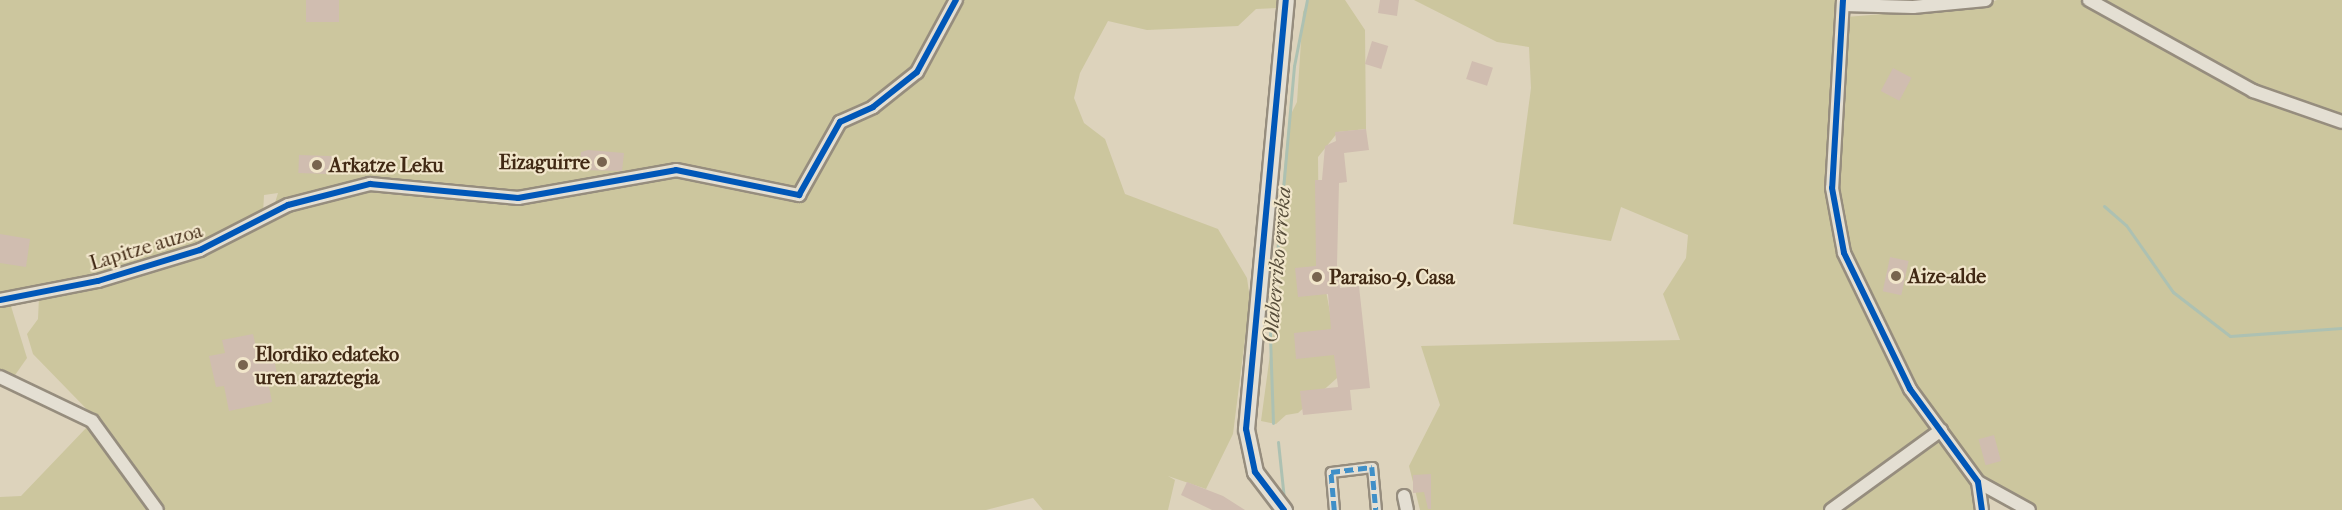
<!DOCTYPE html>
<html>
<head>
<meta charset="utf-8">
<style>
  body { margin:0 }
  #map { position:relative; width:2342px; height:510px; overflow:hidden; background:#ddd3bc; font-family:"IM FELL French Canon",serif }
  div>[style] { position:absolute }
  .green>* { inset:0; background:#ccc69e }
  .stream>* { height:3px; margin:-1.5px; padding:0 1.5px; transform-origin:1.5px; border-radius:1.5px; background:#adc1b2 }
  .building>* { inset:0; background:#d0bdb0; transform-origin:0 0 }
  .roads { filter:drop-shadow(2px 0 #968d7e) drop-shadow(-2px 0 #968d7e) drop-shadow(0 2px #968d7e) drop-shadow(0 -2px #968d7e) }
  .pedestrian>* { height:9px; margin:-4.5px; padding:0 4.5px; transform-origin:4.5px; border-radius:4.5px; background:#e4dfd3 }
  .minor>* { height:12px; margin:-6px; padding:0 6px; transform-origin:6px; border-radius:6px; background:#e4dfd3 }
  .tertiary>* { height:15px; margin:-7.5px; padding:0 7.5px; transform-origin:7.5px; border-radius:7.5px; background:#e4dfd3 }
  .quiet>* { height:4.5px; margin-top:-2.25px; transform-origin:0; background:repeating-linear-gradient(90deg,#3f8fc8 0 9px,transparent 0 13.5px) }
  .cycleway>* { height:6px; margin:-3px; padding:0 3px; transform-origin:3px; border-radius:3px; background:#0057b8 }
  .dots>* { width:16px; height:16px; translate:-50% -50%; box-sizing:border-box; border:3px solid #f1e6cb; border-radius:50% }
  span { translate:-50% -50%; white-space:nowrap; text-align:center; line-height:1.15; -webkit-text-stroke:4.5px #f1e6cb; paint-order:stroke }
  .poi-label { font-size:20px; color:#412914; font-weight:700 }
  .right { translate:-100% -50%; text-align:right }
  .left { translate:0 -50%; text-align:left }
  .street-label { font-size:20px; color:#412914 }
  .water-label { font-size:21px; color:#574d3a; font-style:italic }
</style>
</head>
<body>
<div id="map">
  <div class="green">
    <div style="clip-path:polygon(0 0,1278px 0,1278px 8px,1256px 9px,1238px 26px,1147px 30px,1108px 21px,1080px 73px,1074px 98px,1084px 123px,1105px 139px,1125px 194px,1218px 229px,1247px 278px,1250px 299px,1233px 434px,1206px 489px,1168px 476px,1175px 480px,1168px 510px,1043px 510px,1033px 498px,986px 510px,0 510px,0 497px,21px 496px,88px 426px,106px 429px,33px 354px,27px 334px,38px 319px,39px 297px,147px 269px,247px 231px,267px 215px,357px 191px,377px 187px,493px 200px,494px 193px,383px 180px,274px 206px,278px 193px,264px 195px,263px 214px,200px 247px,98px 278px,0 296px)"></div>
    <div style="clip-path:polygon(1309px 0,1345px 0,1365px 30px,1366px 129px,1338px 132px,1318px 157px,1319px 254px,1337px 349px,1337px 378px,1298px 413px,1286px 415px,1276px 424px,1261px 421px,1282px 266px,1275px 262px,1289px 118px,1297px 102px,1303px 12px)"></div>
    <div style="clip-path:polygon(1414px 0,1835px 0,1835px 111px,1846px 17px,1982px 6px,1997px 0,2342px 0,2342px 510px,2023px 510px,1979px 482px,1984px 510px,1420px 510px,1409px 466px,1440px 405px,1421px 346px,1680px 340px,1663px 294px,1686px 258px,1688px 235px,1621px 207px,1611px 241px,1513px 224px,1531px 88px,1529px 47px,1497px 42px)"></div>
    <div style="clip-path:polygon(10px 303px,27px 358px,13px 378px,0 373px,0 305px)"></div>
  </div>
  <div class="stream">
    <div style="left:2104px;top:206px;width:29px;rotate:41deg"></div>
    <div style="left:2126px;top:225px;width:82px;rotate:55deg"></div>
    <div style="left:2173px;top:292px;width:72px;rotate:37.7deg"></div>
    <div style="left:2230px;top:336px;width:112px;rotate:-4.1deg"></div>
    <div style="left:1273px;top:423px;width:88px;rotate:-92deg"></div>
    <div style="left:1270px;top:335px;width:270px;rotate:-84.9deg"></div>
    <div style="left:1294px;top:66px;width:67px;rotate:-78.9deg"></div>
    <div style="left:1278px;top:442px;width:57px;rotate:84deg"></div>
  </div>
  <div class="building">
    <div style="left:306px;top:0;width:33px;height:22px"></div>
    <div style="clip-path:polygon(1380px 0,1399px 0,1397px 16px,1378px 13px)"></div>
    <div style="left:1372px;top:41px;width:17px;height:24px;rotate:17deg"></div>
    <div style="left:1472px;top:61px;width:22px;height:19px;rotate:18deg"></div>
    <div style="left:1893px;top:68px;width:21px;height:26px;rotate:28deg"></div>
    <div style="clip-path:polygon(1366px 129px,1369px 150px,1344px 153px,1347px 182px,1339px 183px,1337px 265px,1340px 288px,1359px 286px,1370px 388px,1350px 390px,1352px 410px,1303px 415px,1300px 391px,1338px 387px,1334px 355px,1296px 359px,1294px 333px,1331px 329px,1328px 294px,1298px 297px,1295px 268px,1316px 266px,1315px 180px,1322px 180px,1325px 146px,1336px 141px,1335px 132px)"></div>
    <div style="clip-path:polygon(588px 150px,624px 153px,622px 171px,579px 170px,581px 152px)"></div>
    <div style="left:299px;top:155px;width:36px;height:18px;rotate:2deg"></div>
    <div style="clip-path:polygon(0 234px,30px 239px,26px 267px,0 263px)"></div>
    <div style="left:1890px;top:257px;width:19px;height:35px;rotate:12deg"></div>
    <div style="clip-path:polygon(253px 334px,256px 347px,271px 344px,277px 374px,267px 376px,272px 402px,229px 411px,224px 386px,216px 387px,209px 356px,225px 353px,222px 340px)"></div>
    <div style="left:1994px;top:435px;width:27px;height:16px;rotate:75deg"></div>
    <div style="clip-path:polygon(1431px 474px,1431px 509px,1428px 509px,1424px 492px,1413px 493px,1413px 475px)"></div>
    <div style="clip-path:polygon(1187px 482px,1223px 496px,1245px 510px,1212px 510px,1181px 495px)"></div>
  </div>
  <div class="roads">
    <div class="pedestrian">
      <div style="left:1334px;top:510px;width:38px;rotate:-95deg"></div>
      <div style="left:1331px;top:472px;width:41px;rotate:-7deg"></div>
      <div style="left:1372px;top:467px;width:43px;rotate:84.7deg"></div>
    </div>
    <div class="minor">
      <div style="left:1843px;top:0;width:188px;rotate:93.3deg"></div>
      <div style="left:1832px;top:188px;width:66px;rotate:79.5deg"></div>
      <div style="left:1844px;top:253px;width:151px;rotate:64.1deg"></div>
      <div style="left:1910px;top:389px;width:115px;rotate:53.8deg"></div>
      <div style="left:1978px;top:482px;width:28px;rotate:82deg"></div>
      <div style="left:2089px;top:0;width:188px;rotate:29deg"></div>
      <div style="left:2253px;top:91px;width:94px;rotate:19.2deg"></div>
      <div style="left:1844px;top:5px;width:69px;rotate:1.7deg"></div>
      <div style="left:1913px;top:7px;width:73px;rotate:-5.5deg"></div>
      <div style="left:0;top:300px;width:100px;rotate:-11deg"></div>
      <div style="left:98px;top:281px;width:107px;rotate:-16.9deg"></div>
      <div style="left:200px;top:250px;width:99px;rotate:-27.1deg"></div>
      <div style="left:288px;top:205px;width:85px;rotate:-14.4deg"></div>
      <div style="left:370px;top:184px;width:149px;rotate:5.4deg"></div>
      <div style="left:518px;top:198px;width:160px;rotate:-10deg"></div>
      <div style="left:676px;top:170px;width:126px;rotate:11.5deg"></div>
      <div style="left:799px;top:195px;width:84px;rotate:-60.7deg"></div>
      <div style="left:840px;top:122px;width:36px;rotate:-24deg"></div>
      <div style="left:873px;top:107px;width:56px;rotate:-38.5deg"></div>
      <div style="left:917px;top:72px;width:82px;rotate:-61.6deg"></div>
      <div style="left:0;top:377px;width:102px;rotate:25.6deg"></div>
      <div style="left:92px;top:421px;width:110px;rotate:53.9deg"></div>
      <div style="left:1978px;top:482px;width:58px;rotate:28.8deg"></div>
      <div style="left:1404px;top:496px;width:14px;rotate:78deg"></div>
      <div style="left:1831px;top:510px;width:136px;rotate:-36deg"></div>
    </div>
    <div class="tertiary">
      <div style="left:1284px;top:510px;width:48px;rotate:-127.3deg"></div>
      <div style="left:1255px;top:472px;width:44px;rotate:-101.8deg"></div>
      <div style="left:1246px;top:429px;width:431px;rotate:-84.7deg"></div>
    </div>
  </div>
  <div class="quiet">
    <div style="left:1334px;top:510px;width:38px;rotate:-95deg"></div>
    <div style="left:1331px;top:472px;width:41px;rotate:-7deg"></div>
    <div style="left:1372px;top:467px;width:43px;rotate:84.7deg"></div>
  </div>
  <div class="cycleway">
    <div style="left:1843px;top:0;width:188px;rotate:93.3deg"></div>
    <div style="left:1832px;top:188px;width:66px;rotate:79.5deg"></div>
    <div style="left:1844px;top:253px;width:151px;rotate:64.1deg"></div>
    <div style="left:1910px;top:389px;width:115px;rotate:53.8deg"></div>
    <div style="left:1978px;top:482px;width:28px;rotate:82deg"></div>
    <div style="left:0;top:300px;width:100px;rotate:-11deg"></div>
    <div style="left:98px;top:281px;width:107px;rotate:-16.9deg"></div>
    <div style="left:200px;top:250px;width:99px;rotate:-27.1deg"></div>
    <div style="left:288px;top:205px;width:85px;rotate:-14.4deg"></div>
    <div style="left:370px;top:184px;width:149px;rotate:5.4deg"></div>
    <div style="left:518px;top:198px;width:160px;rotate:-10deg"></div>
    <div style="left:676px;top:170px;width:126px;rotate:11.5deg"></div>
    <div style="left:799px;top:195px;width:84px;rotate:-60.7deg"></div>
    <div style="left:840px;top:122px;width:36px;rotate:-24deg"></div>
    <div style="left:873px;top:107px;width:56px;rotate:-38.5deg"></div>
    <div style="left:917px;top:72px;width:82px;rotate:-61.6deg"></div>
    <div style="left:1284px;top:510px;width:48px;rotate:-127.3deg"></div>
    <div style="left:1255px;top:472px;width:44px;rotate:-101.8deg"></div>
    <div style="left:1246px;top:429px;width:431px;rotate:-84.7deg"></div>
  </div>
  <div class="dots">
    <div style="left:602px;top:162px;background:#78644f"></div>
    <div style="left:317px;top:165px;background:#78644f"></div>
    <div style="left:1896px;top:276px;background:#78644f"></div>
    <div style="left:1317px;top:277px;background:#78644f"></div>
    <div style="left:243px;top:365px;background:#78644f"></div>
  </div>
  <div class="poi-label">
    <span class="right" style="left:590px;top:162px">Eizaguirre</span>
    <span class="left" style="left:329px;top:165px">Arkatze Leku</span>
    <span class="left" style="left:1908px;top:276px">Aize-alde</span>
    <span class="left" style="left:1329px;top:277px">Paraiso-9, Casa</span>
    <span class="left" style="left:255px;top:366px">Elordiko edateko<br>uren araztegia</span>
  </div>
  <div class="street-label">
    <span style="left:146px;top:247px;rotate:-17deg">Lapitze auzoa</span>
  </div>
  <div class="water-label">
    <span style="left:1277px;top:265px;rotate:-85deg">Olaberriko erreka</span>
  </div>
</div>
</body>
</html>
